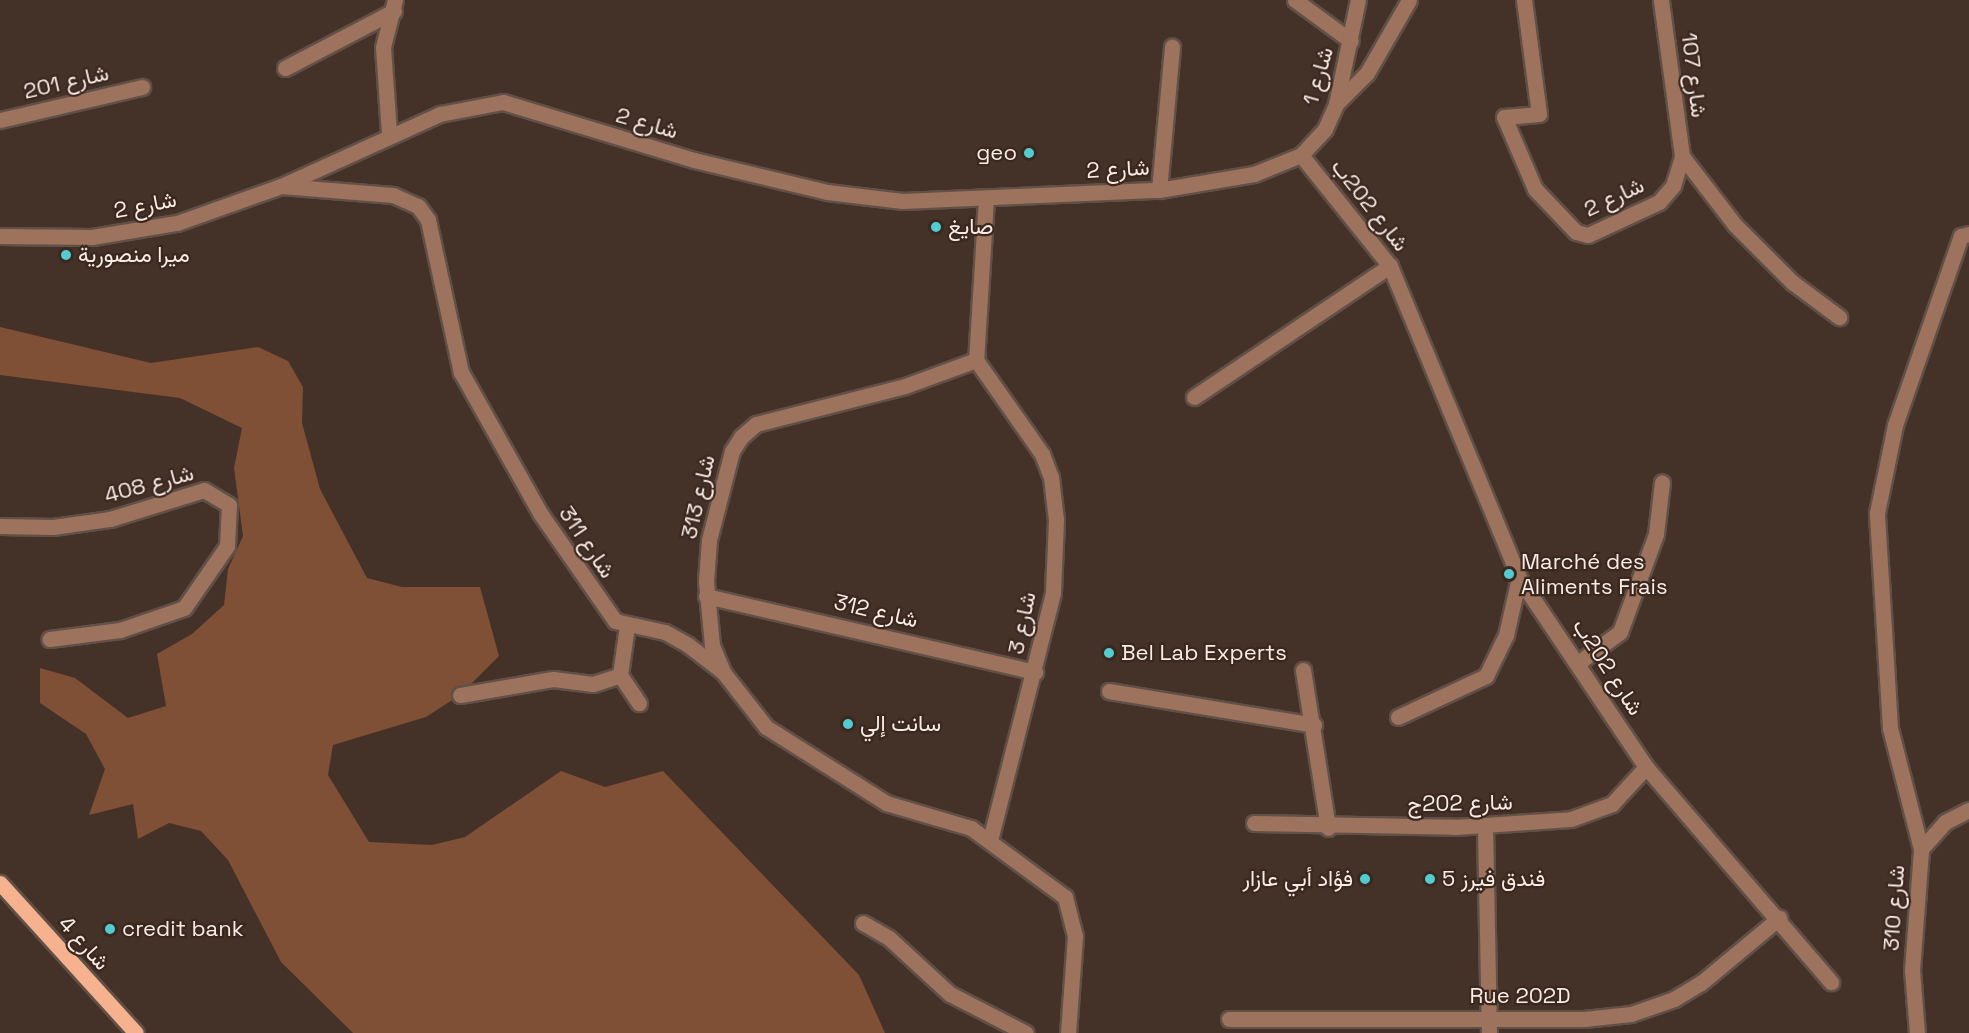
<!DOCTYPE html>
<html>
<head>
<meta charset="utf-8">
<style>
  body { margin:0 }
  #map { position:relative; width:1969px; height:1033px; overflow:hidden; background:#443229; font-family:"Space Grotesk",Vazirmatn,sans-serif }
  div>[style] { position:absolute }
  .green>* { inset:0; background:#7f4f36 }
  .roads { filter:drop-shadow(2px 0 #615047) drop-shadow(-2px 0 #615047) drop-shadow(0 2px #615047) drop-shadow(0 -2px #615047) }
  .minor>* { height:15px; margin:-7.5px; padding:0 7.5px; transform-origin:7.5px; border-radius:7.5px; background:#9d735d }
  .major>* { height:15px; margin:-7.5px; padding:0 7.5px; transform-origin:7.5px; border-radius:7.5px; background:#f6b28f }
  .dots>* { width:16px; height:16px; translate:-50% -50%; box-sizing:border-box; border:3px solid #3a281f; border-radius:50% }
  span { translate:-50% -50%; white-space:nowrap; text-align:center; line-height:1.15; -webkit-text-stroke:4.5px #3a281f; paint-order:stroke }
  .street-label { font-size:22px; color:#f8ebe6 }
  .poi-label { font-size:22px; color:#f8ebe6 }
  .right { translate:-100% -50%; text-align:right }
  .left { translate:0 -50%; text-align:left }
</style>
</head>
<body>
<div id="map">
  <div class="green">
    <div style="clip-path:polygon(0 327px,151px 363px,258px 347px,288px 361px,303px 387px,302px 423px,320px 489px,367px 578px,402px 587px,480px 587px,499px 656px,460px 695px,426px 717px,333px 745px,328px 775px,369px 842px,432px 845px,465px 837px,561px 771px,605px 787px,663px 771px,859px 975px,885px 1033px,353px 1033px,281px 962px,228px 860px,201px 831px,169px 823px,138px 839px,133px 804px,89px 815px,105px 769px,86px 734px,40px 703px,40px 668px,75px 678px,128px 718px,166px 706px,157px 654px,192px 634px,224px 605px,228px 569px,243px 536px,234px 468px,242px 428px,180px 398px,0 375px)"></div>
  </div>
  <div class="roads">
    <div class="minor">
      <div style="left:1295px;top:0;width:69px;rotate:36.2deg"></div>
      <div style="left:1524px;top:0;width:115px;rotate:82.5deg"></div>
      <div style="left:1539px;top:114px;width:35px;rotate:175deg"></div>
      <div style="left:1504px;top:117px;width:78px;rotate:66.7deg"></div>
      <div style="left:1535px;top:189px;width:59px;rotate:46.4deg"></div>
      <div style="left:1576px;top:232px;width:12px;rotate:14deg"></div>
      <div style="left:1588px;top:235px;width:78px;rotate:-24.9deg"></div>
      <div style="left:1659px;top:202px;width:21px;rotate:-49deg"></div>
      <div style="left:1673px;top:186px;width:31px;rotate:-73deg"></div>
      <div style="left:1682px;top:156px;width:157px;rotate:-97.7deg"></div>
      <div style="left:285px;top:68px;width:123px;rotate:-27.6deg"></div>
      <div style="left:1336px;top:104px;width:44px;rotate:-45deg"></div>
      <div style="left:1367px;top:73px;width:84px;rotate:-60.1deg"></div>
      <div style="left:0;top:120px;width:146px;rotate:-13.1deg"></div>
      <div style="left:389px;top:133px;width:86px;rotate:-94deg"></div>
      <div style="left:383px;top:47px;width:49px;rotate:-75.7deg"></div>
      <div style="left:1301px;top:155px;width:142px;rotate:51.3deg"></div>
      <div style="left:1390px;top:266px;width:338px;rotate:67.5deg"></div>
      <div style="left:1519px;top:578px;width:228px;rotate:56.1deg"></div>
      <div style="left:1646px;top:767px;width:284px;rotate:49.3deg"></div>
      <div style="left:1682px;top:156px;width:87px;rotate:52.5deg"></div>
      <div style="left:1735px;top:225px;width:81px;rotate:45deg"></div>
      <div style="left:1792px;top:282px;width:59px;rotate:36.7deg"></div>
      <div style="left:281px;top:186px;width:112px;rotate:4.6deg"></div>
      <div style="left:393px;top:195px;width:27px;rotate:24deg"></div>
      <div style="left:418px;top:206px;width:17px;rotate:54deg"></div>
      <div style="left:428px;top:220px;width:156px;rotate:77.8deg"></div>
      <div style="left:461px;top:372px;width:162px;rotate:60.7deg"></div>
      <div style="left:540px;top:513px;width:131px;rotate:55.2deg"></div>
      <div style="left:615px;top:621px;width:51px;rotate:12.4deg"></div>
      <div style="left:665px;top:632px;width:26px;rotate:29deg"></div>
      <div style="left:688px;top:645px;width:44px;rotate:37.6deg"></div>
      <div style="left:723px;top:672px;width:70px;rotate:52deg"></div>
      <div style="left:766px;top:727px;width:142px;rotate:32.3deg"></div>
      <div style="left:886px;top:803px;width:89px;rotate:16.4deg"></div>
      <div style="left:971px;top:828px;width:117px;rotate:36.3deg"></div>
      <div style="left:1065px;top:897px;width:40px;rotate:75.6deg"></div>
      <div style="left:1075px;top:936px;width:97px;rotate:94.1deg"></div>
      <div style="left:1159px;top:190px;width:144px;rotate:-84.8deg"></div>
      <div style="left:986px;top:198px;width:162px;rotate:93.5deg"></div>
      <div style="left:976px;top:360px;width:115px;rotate:54.9deg"></div>
      <div style="left:1042px;top:454px;width:25px;rotate:69deg"></div>
      <div style="left:1051px;top:477px;width:43px;rotate:83.4deg"></div>
      <div style="left:1056px;top:520px;width:73px;rotate:92.4deg"></div>
      <div style="left:1053px;top:593px;width:255px;rotate:104.3deg"></div>
      <div style="left:0;top:236px;width:92px;rotate:0.6deg"></div>
      <div style="left:92px;top:237px;width:86px;rotate:-9.4deg"></div>
      <div style="left:177px;top:223px;width:110px;rotate:-19.6deg"></div>
      <div style="left:281px;top:186px;width:175px;rotate:-24.4deg"></div>
      <div style="left:440px;top:114px;width:64px;rotate:-10.8deg"></div>
      <div style="left:503px;top:102px;width:200px;rotate:16.9deg"></div>
      <div style="left:694px;top:160px;width:137px;rotate:13.5deg"></div>
      <div style="left:827px;top:192px;width:76px;rotate:6.8deg"></div>
      <div style="left:902px;top:201px;width:257px;rotate:-2.5deg"></div>
      <div style="left:1159px;top:190px;width:96px;rotate:-9.6deg"></div>
      <div style="left:1254px;top:174px;width:51px;rotate:-22deg"></div>
      <div style="left:1301px;top:155px;width:35px;rotate:-47deg"></div>
      <div style="left:1325px;top:129px;width:27px;rotate:-66deg"></div>
      <div style="left:1336px;top:104px;width:106px;rotate:-78.1deg"></div>
      <div style="left:1194px;top:397px;width:236px;rotate:-33.8deg"></div>
      <div style="left:0;top:526px;width:53px;rotate:1.1deg"></div>
      <div style="left:53px;top:527px;width:58px;rotate:-8deg"></div>
      <div style="left:110px;top:519px;width:98px;rotate:-17.1deg"></div>
      <div style="left:204px;top:490px;width:29px;rotate:31deg"></div>
      <div style="left:229px;top:505px;width:41px;rotate:92.8deg"></div>
      <div style="left:227px;top:546px;width:75px;rotate:124.7deg"></div>
      <div style="left:184px;top:608px;width:68px;rotate:161deg"></div>
      <div style="left:120px;top:630px;width:71px;rotate:172.7deg"></div>
      <div style="left:706px;top:596px;width:338px;rotate:13deg"></div>
      <div style="left:1578px;top:663px;width:52px;rotate:-36.4deg"></div>
      <div style="left:1620px;top:632px;width:104px;rotate:-69.8deg"></div>
      <div style="left:1656px;top:534px;width:52px;rotate:-83.4deg"></div>
      <div style="left:722px;top:669px;width:26px;rotate:-113deg"></div>
      <div style="left:712px;top:645px;width:64px;rotate:-95.4deg"></div>
      <div style="left:706px;top:581px;width:41px;rotate:-85.8deg"></div>
      <div style="left:709px;top:540px;width:92px;rotate:-75.5deg"></div>
      <div style="left:732px;top:451px;width:17px;rotate:-57deg"></div>
      <div style="left:741px;top:437px;width:20px;rotate:-41deg"></div>
      <div style="left:756px;top:424px;width:154px;rotate:-14.3deg"></div>
      <div style="left:905px;top:386px;width:76px;rotate:-20.1deg"></div>
      <div style="left:1303px;top:670px;width:160px;rotate:81deg"></div>
      <div style="left:620px;top:675px;width:49px;rotate:-81.9deg"></div>
      <div style="left:620px;top:675px;width:34px;rotate:56deg"></div>
      <div style="left:1109px;top:691px;width:208px;rotate:9.4deg"></div>
      <div style="left:460px;top:695px;width:94px;rotate:-9.8deg"></div>
      <div style="left:553px;top:679px;width:40px;rotate:7.1deg"></div>
      <div style="left:593px;top:684px;width:28px;rotate:-18deg"></div>
      <div style="left:1398px;top:717px;width:97px;rotate:-25deg"></div>
      <div style="left:1486px;top:676px;width:46px;rotate:-64deg"></div>
      <div style="left:1506px;top:635px;width:58px;rotate:-77.2deg"></div>
      <div style="left:1254px;top:823px;width:201px;rotate:1.1deg"></div>
      <div style="left:1455px;top:827px;width:116px;rotate:-3.9deg"></div>
      <div style="left:1571px;top:819px;width:44px;rotate:-20.1deg"></div>
      <div style="left:1612px;top:804px;width:50px;rotate:-47.4deg"></div>
      <div style="left:1485px;top:826px;width:207px;rotate:88.9deg"></div>
      <div style="left:1921px;top:849px;width:125px;rotate:-104.4deg"></div>
      <div style="left:1890px;top:728px;width:215px;rotate:-93.5deg"></div>
      <div style="left:1877px;top:513px;width:90px;rotate:-78.4deg"></div>
      <div style="left:1895px;top:425px;width:200px;rotate:-70.8deg"></div>
      <div style="left:1961px;top:236px;width:8px;rotate:-14deg"></div>
      <div style="left:863px;top:923px;width:30px;rotate:30deg"></div>
      <div style="left:889px;top:938px;width:83px;rotate:42.6deg"></div>
      <div style="left:950px;top:994px;width:85px;rotate:27.2deg"></div>
      <div style="left:1229px;top:1019px;width:355px"></div>
      <div style="left:1584px;top:1019px;width:47px;rotate:-6.1deg"></div>
      <div style="left:1631px;top:1014px;width:46px;rotate:-19.2deg"></div>
      <div style="left:1674px;top:999px;width:31px;rotate:-31deg"></div>
      <div style="left:1701px;top:983px;width:102px;rotate:-39.8deg"></div>
      <div style="left:1917px;top:1033px;width:63px;rotate:-94.5deg"></div>
      <div style="left:1912px;top:970px;width:121px;rotate:-85.7deg"></div>
      <div style="left:1921px;top:849px;width:36px;rotate:-48deg"></div>
      <div style="left:1945px;top:822px;width:27px;rotate:-27deg"></div>
    </div>
    <div class="major">
      <div style="left:0;top:883px;width:202px;rotate:47.8deg"></div>
    </div>
  </div>
  <div class="dots">
    <div style="left:1029px;top:153px;background:#52ccd0"></div>
    <div style="left:936px;top:227px;background:#52ccd0"></div>
    <div style="left:66px;top:255px;background:#52ccd0"></div>
    <div style="left:1509px;top:574px;background:#52ccd0"></div>
    <div style="left:1109px;top:653px;background:#52ccd0"></div>
    <div style="left:848px;top:724px;background:#52ccd0"></div>
    <div style="left:1365px;top:879px;background:#52ccd0"></div>
    <div style="left:1430px;top:879px;background:#52ccd0"></div>
    <div style="left:110px;top:929px;background:#52ccd0"></div>
  </div>
  <div class="street-label">
    <span style="left:1694px;top:75px;rotate:83deg">شارع 107</span>
    <span style="left:1318px;top:76px;rotate:-74deg">شارع 1</span>
    <span style="left:66px;top:82px;rotate:-13deg">شارع 201</span>
    <span style="left:647px;top:123px;rotate:16deg">شارع 2</span>
    <span style="left:1118px;top:169px;rotate:-3deg">شارع 2</span>
    <span style="left:1614px;top:197px;rotate:-25deg">شارع 2</span>
    <span style="left:145px;top:205px;rotate:-11deg">شارع 2</span>
    <span style="left:1370px;top:205px;rotate:52deg">شارع 202ب</span>
    <span style="left:149px;top:484px;rotate:-15deg">شارع 408</span>
    <span style="left:698px;top:497px;rotate:-77deg">شارع 313</span>
    <span style="left:587px;top:542px;rotate:56deg">شارع 311</span>
    <span style="left:876px;top:611px;rotate:13deg">شارع 312</span>
    <span style="left:1022px;top:623px;rotate:-78deg">شارع 3</span>
    <span style="left:1608px;top:667px;rotate:57deg">شارع 202ب</span>
    <span style="left:1460px;top:803px;rotate:-1deg">شارع 202ج</span>
    <span style="left:1894px;top:908px;rotate:-86deg">شارع 310</span>
    <span style="left:84px;top:943px;rotate:48deg">شارع 4</span>
    <span style="left:1520px;top:996px">Rue 202D</span>
  </div>
  <div class="poi-label">
    <span class="right" style="left:1017px;top:153px">geo</span>
    <span class="left" style="left:948px;top:227px">صايغ</span>
    <span class="left" style="left:78px;top:255px">ميرا منصورية</span>
    <span class="left" style="left:1521px;top:574px">Marché des<br>Aliments Frais</span>
    <span class="left" style="left:1121px;top:653px">Bel Lab Experts</span>
    <span class="left" style="left:860px;top:724px">سانت إلي</span>
    <span class="right" style="left:1353px;top:879px">فؤاد أبي عازار</span>
    <span class="left" style="left:1442px;top:879px">فندق فيرز 5</span>
    <span class="left" style="left:122px;top:929px">credit bank</span>
  </div>
</div>
</body>
</html>
